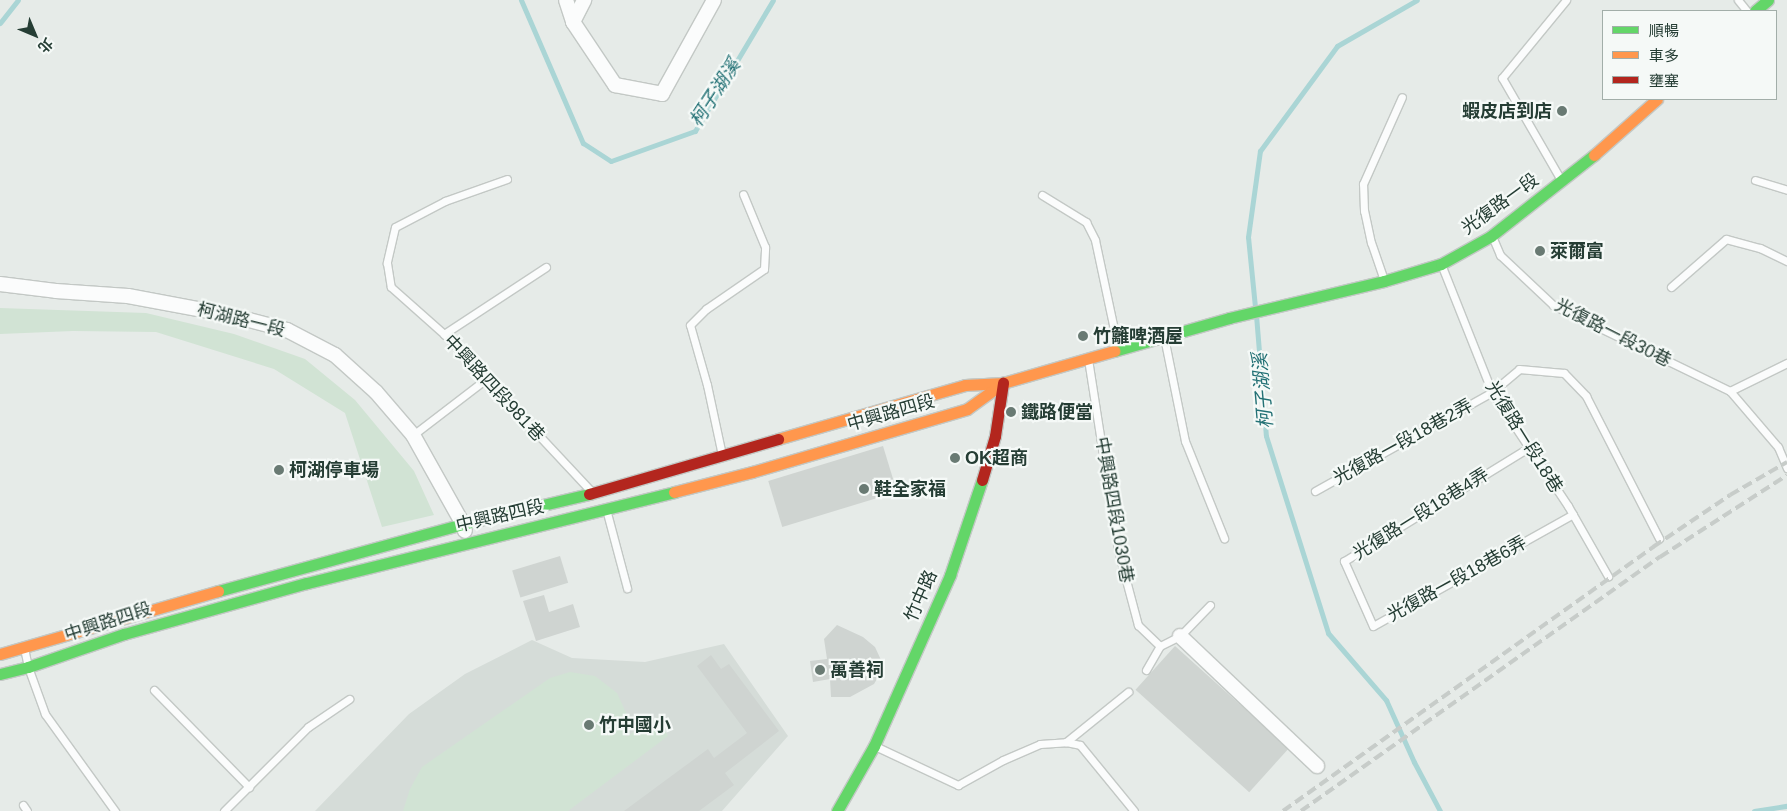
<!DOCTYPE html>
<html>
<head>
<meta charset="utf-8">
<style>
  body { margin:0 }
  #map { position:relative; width:1787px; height:811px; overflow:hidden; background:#e6ebe8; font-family:Helvetica,"Noto Sans TC",sans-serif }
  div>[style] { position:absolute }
  .built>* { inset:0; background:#d5dcd8 }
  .green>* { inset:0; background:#d1e3d4 }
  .stream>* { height:5px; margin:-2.5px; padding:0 2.5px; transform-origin:2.5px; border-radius:2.5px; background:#aad5d5 }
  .building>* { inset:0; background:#cfd4d1; transform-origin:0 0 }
  .roads { filter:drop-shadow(1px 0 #c3c8c5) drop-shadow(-1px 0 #c3c8c5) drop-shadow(0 1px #c3c8c5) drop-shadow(0 -1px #c3c8c5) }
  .lane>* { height:7px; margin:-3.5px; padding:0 3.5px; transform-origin:3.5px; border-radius:3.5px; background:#fbfcfc }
  .street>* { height:14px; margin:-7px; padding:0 7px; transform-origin:7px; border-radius:7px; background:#fbfcfc }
  .fast>* { height:11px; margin:-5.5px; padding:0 5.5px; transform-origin:5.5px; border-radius:5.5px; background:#63d668 }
  .slow>* { height:11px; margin:-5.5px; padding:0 5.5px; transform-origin:5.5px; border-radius:5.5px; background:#ff974d }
  .jam>* { height:11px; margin:-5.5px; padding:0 5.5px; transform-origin:5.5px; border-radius:5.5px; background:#b3261e }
  .rail>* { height:4px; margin-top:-2px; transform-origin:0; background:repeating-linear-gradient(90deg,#c7ccc9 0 10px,transparent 0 15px) }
  .dots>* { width:14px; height:14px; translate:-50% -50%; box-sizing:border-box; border:2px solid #f5f9f7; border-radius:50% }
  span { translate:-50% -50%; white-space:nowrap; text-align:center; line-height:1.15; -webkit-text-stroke:4.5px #f5f9f7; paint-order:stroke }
  .poi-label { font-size:18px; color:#253d34; font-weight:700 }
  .right { translate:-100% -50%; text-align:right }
  .left { translate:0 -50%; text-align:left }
  .street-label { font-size:18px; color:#253d34 }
  .water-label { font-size:19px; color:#237175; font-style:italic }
  .legend { position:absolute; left:1602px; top:10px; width:175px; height:90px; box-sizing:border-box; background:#f5f9f7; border:1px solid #a2aea9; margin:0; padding:6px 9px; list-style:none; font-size:15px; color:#253d34 }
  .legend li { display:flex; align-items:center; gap:10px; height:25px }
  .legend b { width:25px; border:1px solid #a2aea9 }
  .north { position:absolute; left:10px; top:10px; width:50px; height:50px; -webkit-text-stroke:4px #f5f9f7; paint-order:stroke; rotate:135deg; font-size:14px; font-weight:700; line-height:20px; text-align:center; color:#253d34 }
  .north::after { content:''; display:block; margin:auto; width:18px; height:22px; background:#253d34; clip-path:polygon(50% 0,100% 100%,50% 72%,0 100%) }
</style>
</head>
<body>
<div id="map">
  <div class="built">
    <div style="clip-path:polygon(532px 640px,572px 658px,645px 662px,724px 644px,788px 736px,722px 811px,315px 811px,409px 714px,465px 674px)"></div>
  </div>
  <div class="green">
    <div style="clip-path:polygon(0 308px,146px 313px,234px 334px,305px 359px,355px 400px,414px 471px,434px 515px,382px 527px,345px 413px,274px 369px,156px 332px,73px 331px,0 334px)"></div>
    <div style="clip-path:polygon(570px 672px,595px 676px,617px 693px,628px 717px,626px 737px,657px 717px,668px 736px,568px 811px,403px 811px,410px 789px,422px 767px,550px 678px)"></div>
  </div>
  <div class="stream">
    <div style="left:521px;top:0;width:156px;rotate:66.6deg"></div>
    <div style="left:583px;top:143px;width:33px;rotate:33deg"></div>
    <div style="left:611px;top:161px;width:89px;rotate:-19.7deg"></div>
    <div style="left:695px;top:131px;width:152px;rotate:-59.2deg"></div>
    <div style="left:0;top:23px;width:29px;rotate:-52deg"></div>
    <div style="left:1255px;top:307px;width:70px;rotate:-95.7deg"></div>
    <div style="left:1248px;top:237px;width:87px;rotate:-82.1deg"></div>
    <div style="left:1260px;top:151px;width:130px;rotate:-53.7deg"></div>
    <div style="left:1337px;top:46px;width:92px;rotate:-29.9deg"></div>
    <div style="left:1256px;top:315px;width:121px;rotate:85.3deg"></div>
    <div style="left:1266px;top:436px;width:207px;rotate:72.5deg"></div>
    <div style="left:1328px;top:633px;width:89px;rotate:49.1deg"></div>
    <div style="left:1386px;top:700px;width:68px;rotate:65.7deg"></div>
    <div style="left:1414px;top:762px;width:55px;rotate:62deg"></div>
    <div style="left:1754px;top:811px;width:33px;rotate:-9deg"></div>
  </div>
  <div class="building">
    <div style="left:883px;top:446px;width:48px;height:120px;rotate:73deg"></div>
    <div style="left:560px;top:556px;width:28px;height:50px;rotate:73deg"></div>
    <div style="clip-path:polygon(544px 595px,549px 612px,573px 604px,580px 627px,536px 641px,523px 601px)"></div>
    <div style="clip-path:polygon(837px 625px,863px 637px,875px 647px,881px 660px,881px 672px,874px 684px,850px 697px,831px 697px,830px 679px,813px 682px,810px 661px,827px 659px,824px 639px)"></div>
    <div style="left:1175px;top:646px;width:153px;height:59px;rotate:42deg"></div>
    <div style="clip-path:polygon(711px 655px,721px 669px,729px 664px,779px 731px,725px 773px,734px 785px,699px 811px,624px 811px,708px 749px,714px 758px,747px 733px,697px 666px)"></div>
  </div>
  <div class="roads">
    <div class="lane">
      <div style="left:1738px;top:0;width:14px;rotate:51deg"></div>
      <div style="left:507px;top:179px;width:66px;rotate:160.5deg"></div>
      <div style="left:445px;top:201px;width:56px;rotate:152.5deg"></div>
      <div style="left:395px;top:227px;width:37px;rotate:103deg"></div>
      <div style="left:387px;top:263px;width:24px;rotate:81deg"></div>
      <div style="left:391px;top:287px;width:71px;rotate:41.6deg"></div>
      <div style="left:444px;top:334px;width:215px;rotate:46.9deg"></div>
      <div style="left:1561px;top:180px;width:118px;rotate:-120deg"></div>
      <div style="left:1502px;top:78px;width:101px;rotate:-50.6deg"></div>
      <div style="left:1755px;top:180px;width:34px;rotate:17deg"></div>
      <div style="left:1042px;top:195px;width:52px;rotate:31.5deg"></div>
      <div style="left:1086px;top:222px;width:20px;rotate:63deg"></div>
      <div style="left:1095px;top:240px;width:110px;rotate:78deg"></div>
      <div style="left:1492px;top:236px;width:21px;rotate:67deg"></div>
      <div style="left:1500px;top:255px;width:73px;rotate:43.3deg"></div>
      <div style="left:1553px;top:305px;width:197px;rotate:25.9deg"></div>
      <div style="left:1730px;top:391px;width:74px;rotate:49.4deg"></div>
      <div style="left:1778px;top:447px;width:23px;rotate:67deg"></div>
      <div style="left:1441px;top:264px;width:138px;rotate:68.3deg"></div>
      <div style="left:1492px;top:392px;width:137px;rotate:56.3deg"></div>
      <div style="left:1568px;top:506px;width:81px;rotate:60.3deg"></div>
      <div style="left:1384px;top:280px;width:39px;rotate:-109deg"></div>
      <div style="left:1371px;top:243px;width:33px;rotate:-102deg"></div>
      <div style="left:1364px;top:211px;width:27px;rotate:-92deg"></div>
      <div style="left:1363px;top:184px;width:95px;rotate:-65.9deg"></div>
      <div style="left:1671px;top:287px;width:73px;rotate:-41.1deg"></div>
      <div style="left:1726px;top:239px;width:35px;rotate:15deg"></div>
      <div style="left:1760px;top:248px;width:30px;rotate:26deg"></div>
      <div style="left:444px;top:334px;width:122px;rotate:-33.3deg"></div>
      <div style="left:1164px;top:337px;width:106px;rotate:78.6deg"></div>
      <div style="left:1185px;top:441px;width:105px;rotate:68.1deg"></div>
      <div style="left:1088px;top:359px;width:193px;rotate:81.1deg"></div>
      <div style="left:1118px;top:550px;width:78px;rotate:75.1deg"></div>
      <div style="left:1138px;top:625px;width:30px;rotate:44deg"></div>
      <div style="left:1160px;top:646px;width:22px;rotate:-27deg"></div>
      <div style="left:1180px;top:636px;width:43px;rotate:-45.9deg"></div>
      <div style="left:1730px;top:391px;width:64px;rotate:-26.2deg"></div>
      <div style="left:413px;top:435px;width:92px;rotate:-37.5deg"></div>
      <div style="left:1528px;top:448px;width:216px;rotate:148.4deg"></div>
      <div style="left:1344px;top:561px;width:71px;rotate:66deg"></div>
      <div style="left:1373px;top:626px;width:229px;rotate:-29.2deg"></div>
      <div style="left:722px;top:455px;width:72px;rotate:-102.1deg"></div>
      <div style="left:707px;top:385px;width:62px;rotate:-105.8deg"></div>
      <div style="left:690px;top:325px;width:23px;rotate:-45deg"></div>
      <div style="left:706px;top:309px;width:70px;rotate:-34.6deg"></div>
      <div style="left:764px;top:269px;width:22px;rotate:-87deg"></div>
      <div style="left:765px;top:247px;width:57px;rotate:-112.5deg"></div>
      <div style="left:1315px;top:491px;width:203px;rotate:-29.2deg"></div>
      <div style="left:1492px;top:392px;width:35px;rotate:-40deg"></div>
      <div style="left:1519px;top:369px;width:45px;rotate:5.1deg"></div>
      <div style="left:1564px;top:373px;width:32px;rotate:46deg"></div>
      <div style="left:1586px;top:396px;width:160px;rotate:62.8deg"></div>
      <div style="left:606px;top:509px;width:82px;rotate:75.1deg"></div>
      <div style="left:24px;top:648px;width:19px;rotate:78deg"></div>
      <div style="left:28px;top:667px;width:50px;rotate:70.1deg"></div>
      <div style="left:45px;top:714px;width:120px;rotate:54.2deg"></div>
      <div style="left:1146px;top:670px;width:28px;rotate:-60deg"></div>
      <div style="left:154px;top:690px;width:136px;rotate:45.6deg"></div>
      <div style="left:1066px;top:742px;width:80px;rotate:-38.9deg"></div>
      <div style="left:875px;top:746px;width:92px;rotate:25.2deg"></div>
      <div style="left:958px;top:785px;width:51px;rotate:-29.1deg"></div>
      <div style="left:1003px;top:760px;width:40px;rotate:-23.4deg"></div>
      <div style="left:1040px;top:744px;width:26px;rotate:-4deg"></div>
      <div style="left:1066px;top:742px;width:14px;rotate:12deg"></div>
      <div style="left:1080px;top:745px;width:85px;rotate:50.7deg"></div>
      <div style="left:23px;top:805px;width:7px;rotate:56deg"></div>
      <div style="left:224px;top:811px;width:119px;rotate:-45deg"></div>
      <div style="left:308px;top:727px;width:50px;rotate:-34.3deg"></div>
    </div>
    <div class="street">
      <div style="left:566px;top:0;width:23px;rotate:72deg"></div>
      <div style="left:573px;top:22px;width:76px;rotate:56.3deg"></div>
      <div style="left:615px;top:85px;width:48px;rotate:10.8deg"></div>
      <div style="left:662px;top:94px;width:107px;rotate:-61deg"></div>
      <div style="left:573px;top:22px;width:25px;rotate:-63deg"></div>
      <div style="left:0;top:284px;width:56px;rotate:7.1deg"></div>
      <div style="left:56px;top:291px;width:72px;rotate:4deg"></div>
      <div style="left:128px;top:296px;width:104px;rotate:10.6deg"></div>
      <div style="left:230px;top:315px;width:59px;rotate:14.7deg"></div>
      <div style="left:287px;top:330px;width:54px;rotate:27.5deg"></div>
      <div style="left:335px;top:355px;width:55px;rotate:42.1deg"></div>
      <div style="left:376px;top:392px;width:57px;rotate:49.3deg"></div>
      <div style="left:413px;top:435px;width:102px;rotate:60.7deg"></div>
      <div style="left:463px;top:524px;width:7px;rotate:74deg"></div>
      <div style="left:1180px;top:636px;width:189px;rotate:43.5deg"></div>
    </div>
    <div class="fast">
      <div style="left:1755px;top:11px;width:17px;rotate:-40deg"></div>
      <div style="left:1114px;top:351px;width:120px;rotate:-16deg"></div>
      <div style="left:1229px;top:318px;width:159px;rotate:-13.4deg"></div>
      <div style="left:1384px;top:281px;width:59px;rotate:-16.6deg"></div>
      <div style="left:1441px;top:264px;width:57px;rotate:-29.2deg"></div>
      <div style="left:1491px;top:236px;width:131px;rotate:-38.2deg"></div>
      <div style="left:218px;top:591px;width:254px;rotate:-15.3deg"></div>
      <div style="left:463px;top:524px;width:130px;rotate:-13.4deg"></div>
      <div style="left:0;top:674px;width:29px;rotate:-14deg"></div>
      <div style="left:28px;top:667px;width:102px;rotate:-19deg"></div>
      <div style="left:124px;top:634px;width:190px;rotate:-15.6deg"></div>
      <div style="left:307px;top:583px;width:378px;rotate:-13.9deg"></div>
      <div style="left:837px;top:811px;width:75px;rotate:-60.4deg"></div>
      <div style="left:874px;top:746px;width:187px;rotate:-66deg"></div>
      <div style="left:950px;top:575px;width:100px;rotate:-71.4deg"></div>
    </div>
    <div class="slow">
      <div style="left:1594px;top:155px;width:84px;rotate:-41.6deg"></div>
      <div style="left:778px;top:439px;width:195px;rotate:-16.1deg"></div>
      <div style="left:965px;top:385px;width:38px;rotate:-3deg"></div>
      <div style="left:1003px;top:383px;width:116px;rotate:-16.1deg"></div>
      <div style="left:674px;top:492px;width:81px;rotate:-14.4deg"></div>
      <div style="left:752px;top:472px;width:224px;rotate:-16.3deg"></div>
      <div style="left:967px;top:409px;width:44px;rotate:-35.8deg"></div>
      <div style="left:0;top:654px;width:227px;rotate:-16.1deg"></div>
    </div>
    <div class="jam">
      <div style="left:982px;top:480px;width:46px;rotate:-73.5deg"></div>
      <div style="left:995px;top:436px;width:54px;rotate:-81.4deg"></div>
      <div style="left:589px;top:494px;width:197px;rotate:-16.2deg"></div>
    </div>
  </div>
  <div class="rail">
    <div style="left:1283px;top:811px;width:455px;rotate:-35.5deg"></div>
    <div style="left:1653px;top:547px;width:93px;rotate:-34deg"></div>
    <div style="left:1730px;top:495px;width:66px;rotate:-30.1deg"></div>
    <div style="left:1301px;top:811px;width:440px;rotate:-35.3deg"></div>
    <div style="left:1660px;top:557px;width:151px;rotate:-32.8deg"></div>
  </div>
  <div class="dots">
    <div style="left:1562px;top:111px;background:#697a73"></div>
    <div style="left:1540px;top:251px;background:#697a73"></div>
    <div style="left:1083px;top:336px;background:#697a73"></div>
    <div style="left:1011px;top:412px;background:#697a73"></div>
    <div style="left:955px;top:458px;background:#697a73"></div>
    <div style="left:279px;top:470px;background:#697a73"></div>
    <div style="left:864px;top:489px;background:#697a73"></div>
    <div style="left:820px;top:670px;background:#697a73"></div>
    <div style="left:589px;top:725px;background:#697a73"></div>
  </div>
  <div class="poi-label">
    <span class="right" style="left:1552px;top:111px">蝦皮店到店</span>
    <span class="left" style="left:1550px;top:251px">萊爾富</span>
    <span class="left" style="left:1093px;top:336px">竹籬啤酒屋</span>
    <span class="left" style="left:1021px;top:412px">鐵路便當</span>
    <span class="left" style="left:965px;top:458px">OK超商</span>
    <span class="left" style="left:289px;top:470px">柯湖停車場</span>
    <span class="left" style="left:874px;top:489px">鞋全家福</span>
    <span class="left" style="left:830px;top:670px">萬善祠</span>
    <span class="left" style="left:599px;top:725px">竹中國小</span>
  </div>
  <div class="street-label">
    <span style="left:1500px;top:204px;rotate:-36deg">光復路一段</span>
    <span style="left:241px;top:320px;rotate:14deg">柯湖路一段</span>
    <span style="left:1613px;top:333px;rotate:27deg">光復路一段30巷</span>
    <span style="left:494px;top:388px;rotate:47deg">中興路四段981巷</span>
    <span style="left:891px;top:413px;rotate:-16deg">中興路四段</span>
    <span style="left:1524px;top:437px;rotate:58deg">光復路一段18巷</span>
    <span style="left:1403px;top:442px;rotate:-29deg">光復路一段18巷2弄</span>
    <span style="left:1114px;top:510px;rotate:80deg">中興路四段1030巷</span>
    <span style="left:1421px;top:514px;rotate:-32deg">光復路一段18巷4弄</span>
    <span style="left:500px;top:516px;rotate:-13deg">中興路四段</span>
    <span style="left:1457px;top:579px;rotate:-29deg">光復路一段18巷6弄</span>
    <span style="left:921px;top:596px;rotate:-66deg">竹中路</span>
    <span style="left:108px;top:622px;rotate:-18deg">中興路四段</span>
  </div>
  <div class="water-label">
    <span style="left:715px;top:93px;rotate:-57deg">柯子湖溪</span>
    <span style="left:1263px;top:391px;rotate:-95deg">柯子湖溪</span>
  </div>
  <ul class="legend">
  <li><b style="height:6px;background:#63d668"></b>順暢</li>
  <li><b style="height:6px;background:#ff974d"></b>車多</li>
  <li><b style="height:6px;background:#b3261e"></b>壅塞</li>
  </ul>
  <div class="north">北</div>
</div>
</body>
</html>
